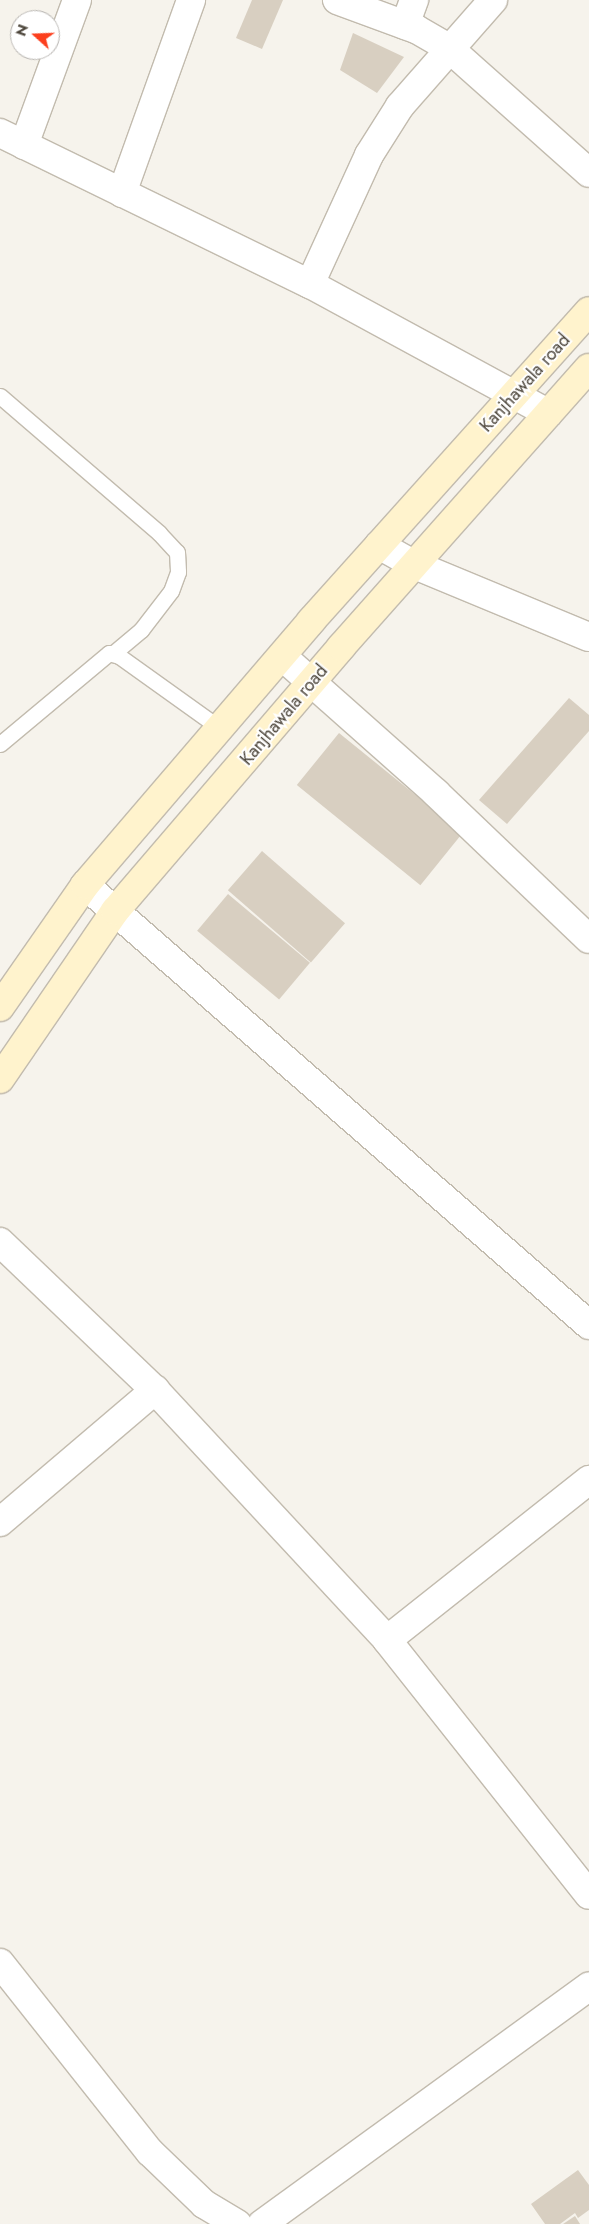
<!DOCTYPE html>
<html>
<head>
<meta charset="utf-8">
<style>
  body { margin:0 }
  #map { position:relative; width:589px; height:2224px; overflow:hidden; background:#f6f3ec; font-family:Jost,sans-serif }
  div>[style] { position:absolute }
  .building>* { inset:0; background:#d8cfc1; transform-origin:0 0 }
  .roads { filter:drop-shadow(1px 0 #c2bbae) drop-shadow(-1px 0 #c2bbae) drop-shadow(0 1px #c2bbae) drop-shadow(0 -1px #c2bbae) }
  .service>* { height:15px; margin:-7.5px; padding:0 7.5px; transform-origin:7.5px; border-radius:7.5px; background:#fff }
  .minor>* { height:28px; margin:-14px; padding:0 14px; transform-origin:14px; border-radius:14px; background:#fff }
  .secondary>* { height:28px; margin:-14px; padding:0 14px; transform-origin:14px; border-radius:14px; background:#fff3cd }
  span { translate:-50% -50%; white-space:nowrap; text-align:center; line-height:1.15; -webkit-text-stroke:4px #fff; paint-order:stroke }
  .street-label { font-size:18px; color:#4b4439 }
  .north { position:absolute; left:10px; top:10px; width:50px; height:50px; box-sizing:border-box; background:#fff; border:1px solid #b7b4b0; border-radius:50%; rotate:290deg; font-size:14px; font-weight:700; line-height:20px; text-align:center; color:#4b4439 }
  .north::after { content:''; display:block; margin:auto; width:18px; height:22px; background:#fc3f1d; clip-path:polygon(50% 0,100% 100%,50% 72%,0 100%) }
</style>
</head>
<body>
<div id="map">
  <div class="building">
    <div style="clip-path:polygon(252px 0,283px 0,262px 49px,236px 38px)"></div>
    <div style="clip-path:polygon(353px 33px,404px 57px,377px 93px,340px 70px)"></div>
    <div style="clip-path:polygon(569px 698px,589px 715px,589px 731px,507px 824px,479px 800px)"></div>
    <div style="left:339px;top:733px;width:159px;height:67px;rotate:39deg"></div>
    <div style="left:262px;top:851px;width:110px;height:52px;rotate:41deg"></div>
    <div style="left:228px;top:894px;width:107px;height:48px;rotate:40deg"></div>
    <div style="clip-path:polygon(578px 2170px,589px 2185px,589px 2210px,578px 2218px,575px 2213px,560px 2224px,545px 2224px,531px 2204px)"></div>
    <div style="clip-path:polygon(575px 2216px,580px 2224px,563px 2224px)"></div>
  </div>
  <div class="roads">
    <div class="service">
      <div style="left:0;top:396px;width:210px;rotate:40.7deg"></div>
      <div style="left:159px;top:533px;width:26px;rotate:47deg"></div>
      <div style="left:177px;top:552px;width:20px;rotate:87deg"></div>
      <div style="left:178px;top:572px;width:20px;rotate:110deg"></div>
      <div style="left:171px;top:591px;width:49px;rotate:127.6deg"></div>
      <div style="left:141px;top:630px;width:35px;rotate:140deg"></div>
      <div style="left:0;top:744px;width:142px;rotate:-39.9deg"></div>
      <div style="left:109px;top:653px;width:10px;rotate:17deg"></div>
      <div style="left:119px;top:656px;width:125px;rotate:35.6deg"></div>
    </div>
    <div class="minor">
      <div style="left:337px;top:0;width:84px;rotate:20.2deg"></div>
      <div style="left:416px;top:29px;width:39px;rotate:30deg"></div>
      <div style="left:450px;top:49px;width:186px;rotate:41.7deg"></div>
      <div style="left:405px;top:25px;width:27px;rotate:-70deg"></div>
      <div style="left:0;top:133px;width:345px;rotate:26deg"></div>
      <div style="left:310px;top:284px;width:271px;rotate:28.5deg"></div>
      <div style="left:24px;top:145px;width:154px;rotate:-69.9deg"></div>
      <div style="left:122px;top:193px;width:205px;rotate:-70.3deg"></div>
      <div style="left:310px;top:284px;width:142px;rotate:-65.4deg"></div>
      <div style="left:369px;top:155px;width:58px;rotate:-57.7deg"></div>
      <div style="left:400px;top:106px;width:141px;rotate:-48.7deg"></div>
      <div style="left:379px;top:545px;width:41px;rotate:29.1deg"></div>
      <div style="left:415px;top:565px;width:188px;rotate:22.5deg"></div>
      <div style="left:283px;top:657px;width:205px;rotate:41.6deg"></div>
      <div style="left:436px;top:793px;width:211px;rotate:43.7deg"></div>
      <div style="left:85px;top:885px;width:669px;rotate:41.12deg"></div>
      <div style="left:0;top:1242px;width:214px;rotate:43.7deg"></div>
      <div style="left:155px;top:1390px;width:341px;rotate:47.1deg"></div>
      <div style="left:387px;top:1640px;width:325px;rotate:51.6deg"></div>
      <div style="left:0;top:1522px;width:204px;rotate:-40.4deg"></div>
      <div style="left:387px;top:1640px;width:258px;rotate:-38.4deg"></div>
      <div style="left:0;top:1963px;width:241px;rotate:51.6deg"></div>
      <div style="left:150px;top:2152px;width:75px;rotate:43.9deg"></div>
      <div style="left:204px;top:2204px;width:39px;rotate:31deg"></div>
      <div style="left:262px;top:2224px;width:404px;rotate:-36deg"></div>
    </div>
    <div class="secondary">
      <div style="left:0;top:1007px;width:149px;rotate:-55.1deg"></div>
      <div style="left:85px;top:885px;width:348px;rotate:-49.4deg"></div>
      <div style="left:311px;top:621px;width:416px;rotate:-48.1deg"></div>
      <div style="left:0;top:1079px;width:204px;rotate:-55.6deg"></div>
      <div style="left:115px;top:911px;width:348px;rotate:-49.4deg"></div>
      <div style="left:341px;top:647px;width:373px;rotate:-48.4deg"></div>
    </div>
  </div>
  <div class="street-label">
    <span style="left:525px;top:383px;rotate:-48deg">Kanjhawala road</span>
    <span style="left:284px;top:715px;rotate:-50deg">Kanjhawala road</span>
  </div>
  <div class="north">N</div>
</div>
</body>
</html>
